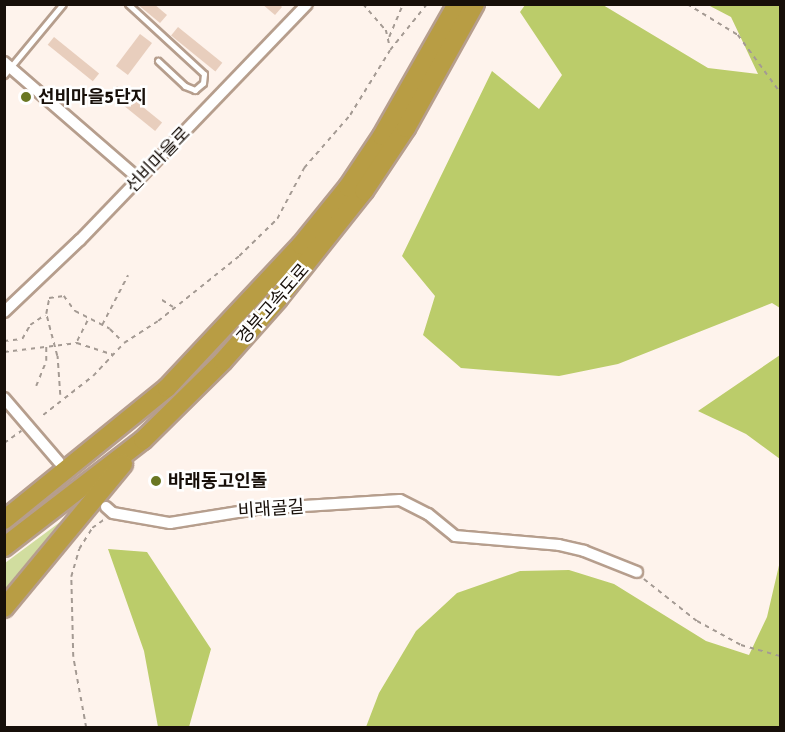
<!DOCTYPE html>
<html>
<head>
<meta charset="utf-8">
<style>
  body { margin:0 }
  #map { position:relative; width:785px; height:732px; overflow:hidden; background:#fef3ec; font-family:Signika,"Noto Sans KR",sans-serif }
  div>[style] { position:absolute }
  .green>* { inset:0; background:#d1dd9f }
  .forest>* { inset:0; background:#bbcc6a }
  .building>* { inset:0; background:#e8cebd; transform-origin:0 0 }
  .path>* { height:1.5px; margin-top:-0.75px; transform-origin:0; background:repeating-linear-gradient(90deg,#a49a93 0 4.5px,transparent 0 9px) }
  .roads { filter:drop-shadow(2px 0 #b69e8d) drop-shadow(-2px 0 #b69e8d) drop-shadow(0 2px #b69e8d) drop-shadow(0 -2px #b69e8d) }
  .lane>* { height:5px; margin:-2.5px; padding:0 2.5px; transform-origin:2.5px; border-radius:2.5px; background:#fff }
  .street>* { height:10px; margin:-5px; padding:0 5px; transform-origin:5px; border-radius:5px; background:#fff }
  .highway>* { height:18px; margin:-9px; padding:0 9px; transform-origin:9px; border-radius:9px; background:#b89d44 }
  .dots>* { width:16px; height:16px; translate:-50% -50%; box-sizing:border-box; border:3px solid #fff; border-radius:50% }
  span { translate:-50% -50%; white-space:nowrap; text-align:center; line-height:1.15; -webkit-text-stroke:5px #fff; paint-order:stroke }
  .poi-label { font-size:18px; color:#170f09; font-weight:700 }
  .left { translate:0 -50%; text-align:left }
  .street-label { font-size:18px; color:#170f09 }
  .frame { position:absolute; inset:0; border:6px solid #170f09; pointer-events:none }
</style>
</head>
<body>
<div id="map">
  <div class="green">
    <div style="clip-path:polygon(75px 511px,5px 600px,5px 563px)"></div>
  </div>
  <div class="forest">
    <div style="clip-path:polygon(525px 5px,603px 5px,708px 68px,758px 74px,731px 17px,708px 5px,780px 5px,780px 308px,772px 303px,618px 364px,559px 376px,461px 368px,423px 335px,435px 296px,402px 256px,492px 71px,539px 109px,562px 75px,520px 12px)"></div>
    <div style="clip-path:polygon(780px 355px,780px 459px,746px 434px,698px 411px)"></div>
    <div style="clip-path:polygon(108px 549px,147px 552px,211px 649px,189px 727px,158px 727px,144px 651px)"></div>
    <div style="clip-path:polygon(780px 561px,780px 727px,366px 727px,379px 693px,416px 631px,457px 593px,520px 571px,569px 570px,614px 584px,706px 641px,749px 655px,767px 617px)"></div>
  </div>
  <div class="building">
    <div style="clip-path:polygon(137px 4px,154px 4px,167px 15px,160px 23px)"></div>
    <div style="clip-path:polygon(262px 4px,279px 4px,282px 7px,275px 15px)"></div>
    <div style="left:178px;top:27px;width:57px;height:11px;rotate:39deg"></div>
    <div style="left:140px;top:34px;width:15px;height:40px;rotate:37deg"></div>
    <div style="left:54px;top:37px;width:58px;height:10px;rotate:39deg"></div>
    <div style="left:117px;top:86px;width:58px;height:11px;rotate:39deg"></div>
  </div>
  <div class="path">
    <div style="left:363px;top:4px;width:35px;rotate:49deg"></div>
    <div style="left:386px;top:30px;width:17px;rotate:77deg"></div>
    <div style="left:687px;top:4px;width:60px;rotate:31.3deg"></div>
    <div style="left:738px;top:35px;width:71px;rotate:53.6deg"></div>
    <div style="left:389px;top:37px;width:36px;rotate:-67deg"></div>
    <div style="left:162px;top:300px;width:13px;rotate:32deg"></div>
    <div style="left:102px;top:325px;width:56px;rotate:-62.5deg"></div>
    <div style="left:4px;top:341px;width:18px;rotate:-6deg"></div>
    <div style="left:22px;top:339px;width:16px;rotate:-60deg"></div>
    <div style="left:30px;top:325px;width:18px;rotate:-34deg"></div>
    <div style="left:77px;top:341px;width:25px;rotate:-63deg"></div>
    <div style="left:4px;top:352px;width:74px;rotate:-7deg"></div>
    <div style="left:77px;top:343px;width:38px;rotate:18deg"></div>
    <div style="left:36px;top:386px;width:27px;rotate:-68deg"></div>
    <div style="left:46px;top:361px;width:16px;rotate:-90deg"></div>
    <div style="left:60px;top:395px;width:39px;rotate:-94deg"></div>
    <div style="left:57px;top:356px;width:43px;rotate:-104.7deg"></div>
    <div style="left:46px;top:314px;width:16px;rotate:-79deg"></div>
    <div style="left:49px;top:298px;width:15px;rotate:-8deg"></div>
    <div style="left:64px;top:296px;width:19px;rotate:54deg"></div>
    <div style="left:75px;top:311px;width:39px;rotate:27deg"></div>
    <div style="left:110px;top:329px;width:18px;rotate:45deg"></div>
    <div style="left:43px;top:415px;width:63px;rotate:-38deg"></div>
    <div style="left:93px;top:376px;width:45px;rotate:-46.8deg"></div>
    <div style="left:124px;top:343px;width:40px;rotate:-32.9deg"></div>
    <div style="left:158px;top:321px;width:104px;rotate:-38.7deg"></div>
    <div style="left:239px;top:256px;width:53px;rotate:-44.2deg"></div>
    <div style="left:277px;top:219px;width:58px;rotate:-62.1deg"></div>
    <div style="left:304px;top:168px;width:70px;rotate:-49deg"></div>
    <div style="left:350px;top:115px;width:76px;rotate:-58.4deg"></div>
    <div style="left:390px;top:50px;width:59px;rotate:-51.2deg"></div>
    <div style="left:4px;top:443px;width:21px;rotate:-35deg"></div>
    <div style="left:644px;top:579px;width:68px;rotate:38.4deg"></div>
    <div style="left:697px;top:621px;width:50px;rotate:28.6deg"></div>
    <div style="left:741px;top:645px;width:41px;rotate:15.8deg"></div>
    <div style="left:86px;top:728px;width:72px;rotate:-100.4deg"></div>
    <div style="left:73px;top:657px;width:80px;rotate:-91.4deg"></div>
    <div style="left:71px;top:577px;width:29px;rotate:-74deg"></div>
    <div style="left:79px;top:549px;width:25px;rotate:-58deg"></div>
    <div style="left:92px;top:528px;width:16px;rotate:-35deg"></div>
  </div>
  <div class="roads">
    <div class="lane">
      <div style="left:128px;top:4px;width:103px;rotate:42.6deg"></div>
      <div style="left:204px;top:74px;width:9px;rotate:96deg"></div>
      <div style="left:203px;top:83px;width:11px;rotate:139deg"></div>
      <div style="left:195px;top:90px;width:11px;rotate:-158deg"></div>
      <div style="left:185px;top:86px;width:37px;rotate:-137deg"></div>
      <div style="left:4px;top:75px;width:92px;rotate:-50.3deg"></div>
    </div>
    <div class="street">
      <div style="left:4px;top:62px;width:179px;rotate:40.9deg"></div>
      <div style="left:4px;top:312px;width:105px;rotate:-43.5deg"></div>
      <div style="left:80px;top:240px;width:327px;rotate:-46.1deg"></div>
      <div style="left:4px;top:398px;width:84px;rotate:49.3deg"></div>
      <div style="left:106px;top:507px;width:9px;rotate:41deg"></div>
      <div style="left:113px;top:513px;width:58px;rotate:10deg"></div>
      <div style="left:170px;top:523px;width:87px;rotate:-9.2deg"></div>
      <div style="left:256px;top:509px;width:144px;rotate:-3.6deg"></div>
      <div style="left:400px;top:500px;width:31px;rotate:27deg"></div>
      <div style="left:428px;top:514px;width:35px;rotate:39deg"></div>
      <div style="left:455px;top:536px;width:104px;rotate:4.9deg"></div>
      <div style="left:559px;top:545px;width:26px;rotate:13deg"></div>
      <div style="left:584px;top:551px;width:57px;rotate:21.6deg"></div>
    </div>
    <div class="highway">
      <div style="left:4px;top:520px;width:210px;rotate:-39deg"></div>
      <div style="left:167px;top:388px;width:196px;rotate:-46.9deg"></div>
      <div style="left:301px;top:245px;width:75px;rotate:-51deg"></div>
      <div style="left:348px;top:187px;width:61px;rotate:-56.3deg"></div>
      <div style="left:382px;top:136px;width:152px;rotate:-60.4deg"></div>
      <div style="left:4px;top:547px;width:175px;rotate:-37.6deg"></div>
      <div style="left:143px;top:440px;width:112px;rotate:-44.6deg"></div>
      <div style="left:223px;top:361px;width:83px;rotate:-48.4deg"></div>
      <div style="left:278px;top:299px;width:138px;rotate:-51.5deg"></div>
      <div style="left:364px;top:191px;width:76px;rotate:-56.3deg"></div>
      <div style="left:406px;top:128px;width:142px;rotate:-60.9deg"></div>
      <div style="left:4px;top:608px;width:187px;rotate:-50.4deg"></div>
    </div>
  </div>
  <div class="dots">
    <div style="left:26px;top:97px;background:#6a7723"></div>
    <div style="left:156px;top:481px;background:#6a7723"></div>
  </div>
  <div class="poi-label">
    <span class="left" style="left:38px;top:97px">선비마을5단지</span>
    <span class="left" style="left:168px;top:481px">바래동고인돌</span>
  </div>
  <div class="street-label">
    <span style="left:158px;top:160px;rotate:-46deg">선비마을로</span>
    <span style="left:273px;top:304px;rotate:-49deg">경부고속도로</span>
    <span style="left:271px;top:509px;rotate:-4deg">비래골길</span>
  </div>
  <div class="frame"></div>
</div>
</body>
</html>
